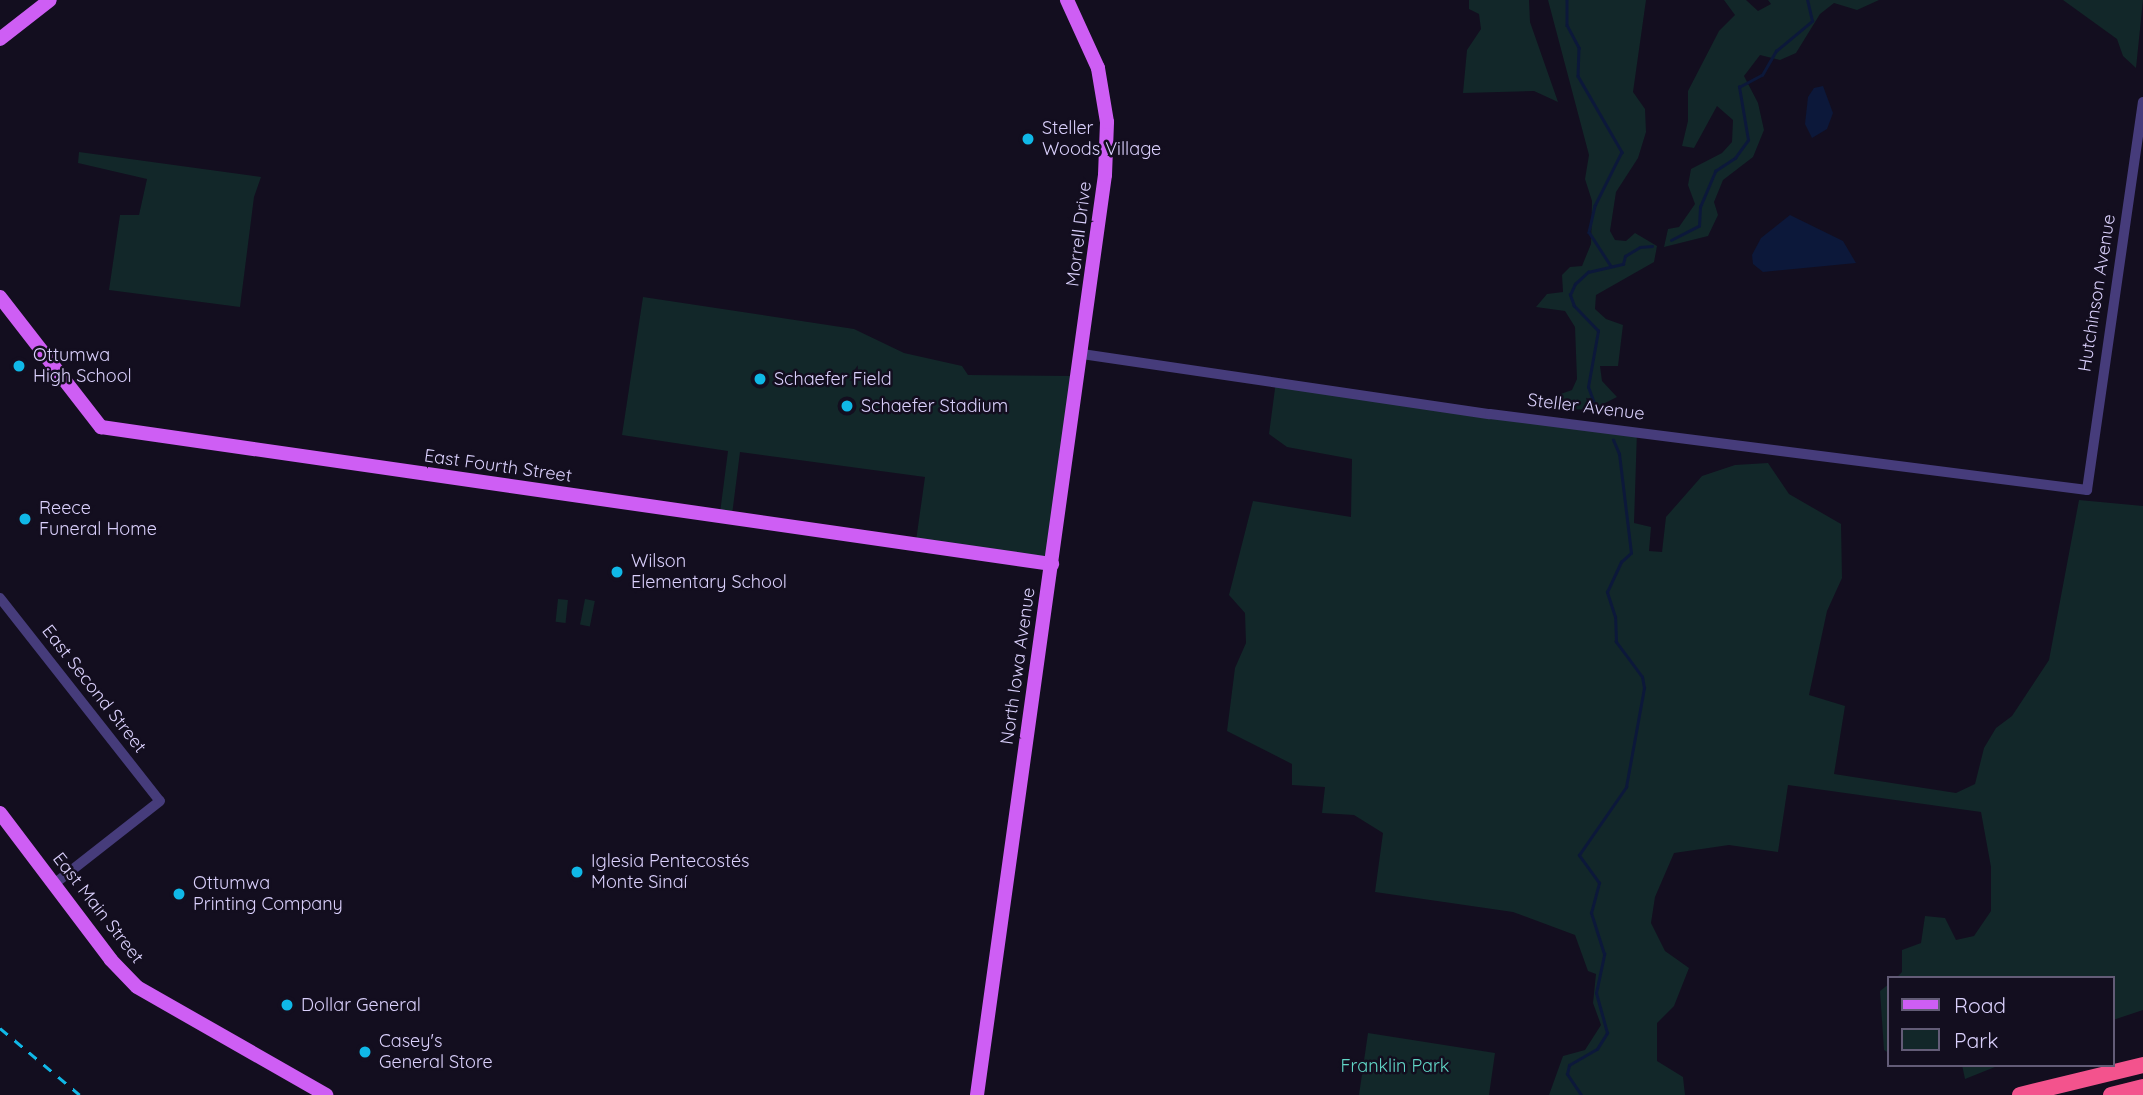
<!DOCTYPE html>
<html>
<head>
<meta charset="utf-8">
<style>
  body { margin:0 }
  #map { position:relative; width:2143px; height:1095px; overflow:hidden; background:#130e1f; font-family:Quicksand,sans-serif }
  div>[style] { position:absolute }
  .green>* { inset:0; background:#122729; transform-origin:0 0 }
  .water>* { inset:0; background:#0c183a }
  .stream>* { height:2.5px; margin:-1.25px; padding:0 1.25px; transform-origin:1.25px; border-radius:1.25px; background:#0c183a }
  .minor>* { height:10px; margin:-5px; padding:0 5px; transform-origin:5px; border-radius:5px; background:#463c7b }
  .major>* { height:14px; margin:-7px; padding:0 7px; transform-origin:7px; border-radius:7px; background:#ce5ef4 }
  .highway>* { height:16px; margin:-8px; padding:0 8px; transform-origin:8px; border-radius:8px; background:#f3538d }
  .rail>* { height:2.5px; margin-top:-1.25px; transform-origin:0; background:repeating-linear-gradient(90deg,#10b8e7 0 10px,transparent 0 19px) }
  .dots>* { width:19px; height:19px; translate:-50% -50%; box-sizing:border-box; border:4px solid #130e1f; border-radius:50% }
  span { translate:-50% -50%; white-space:nowrap; text-align:center; line-height:1.15; -webkit-text-stroke:5px #130e1f; paint-order:stroke }
  .poi-label { font-size:18px; color:#dad0fc }
  .left { translate:0 -50%; text-align:left }
  .street-label { font-size:18px; color:#dad0fc }
  .park-label { font-size:18px; color:#61d6c7 }
  .legend { position:absolute; left:1887px; top:976px; width:228px; height:91px; box-sizing:border-box; background:#130e1f; border:2px solid #635c77; margin:0; padding:9px 12px; list-style:none; font-size:21px; color:#dad0fc }
  .legend li { display:flex; align-items:center; gap:14px; height:35px }
  .legend b { width:35px; border:2px solid #635c77 }
</style>
</head>
<body>
<div id="map">
  <div class="green">
    <div style="clip-path:polygon(1469px 0,1529px 0,1530px 22px,1558px 102px,1534px 91px,1463px 93px,1467px 50px,1481px 29px,1479px 14px,1469px 9px)"></div>
    <div style="clip-path:polygon(1548px 0,1646px 0,1633px 92px,1645px 109px,1646px 132px,1638px 158px,1616px 192px,1610px 231px,1615px 240px,1626px 241px,1635px 233px,1657px 246px,1654px 262px,1596px 295px,1595px 309px,1606px 319px,1623px 325px,1618px 366px,1600px 366px,1602px 381px,1617px 397px,1591px 410px,1552px 408px,1555px 396px,1572px 390px,1577px 379px,1575px 327px,1565px 311px,1536px 307px,1547px 294px,1563px 292px,1562px 275px,1570px 267px,1582px 266px,1591px 244px,1592px 201px,1585px 179px,1589px 155px)"></div>
    <div style="clip-path:polygon(1724px 0,1746px 0,1758px 11px,1771px 4px,1768px 0,1879px 0,1857px 10px,1834px 3px,1820px 14px,1796px 53px,1780px 60px,1760px 55px,1744px 76px,1758px 103px,1764px 130px,1753px 157px,1723px 180px,1714px 202px,1718px 215px,1708px 236px,1664px 247px,1668px 229px,1679px 227px,1695px 204px,1688px 185px,1691px 169px,1722px 153px,1732px 142px,1733px 120px,1717px 106px,1694px 148px,1682px 146px,1688px 121px,1688px 91px,1719px 31px,1735px 15px)"></div>
    <div style="clip-path:polygon(2063px 0,2143px 0,2136px 68px,2123px 56px,2117px 39px)"></div>
    <div style="clip-path:polygon(79px 152px,261px 177px,254px 197px,240px 307px,109px 290px,120px 215px,139px 215px,147px 179px,78px 163px)"></div>
    <div style="clip-path:polygon(643px 297px,854px 329px,904px 353px,962px 366px,968px 375px,1072px 376px,1046px 557px,916px 541px,925px 477px,740px 452px,732px 515px,720px 513px,728px 451px,622px 435px)"></div>
    <div style="clip-path:polygon(1276px 381px,1637px 431px,1634px 523px,1651px 527px,1649px 551px,1662px 552px,1666px 517px,1702px 476px,1735px 465px,1768px 463px,1789px 494px,1841px 524px,1842px 578px,1827px 611px,1809px 695px,1845px 706px,1834px 774px,1956px 793px,1975px 784px,1984px 748px,1996px 728px,2012px 716px,2049px 660px,2079px 500px,2143px 506px,2143px 1010px,2113px 1020px,2113px 978px,1896px 978px,1902px 972px,1902px 950px,1921px 943px,1925px 916px,1945px 918px,1956px 940px,1974px 936px,1991px 911px,1991px 867px,1981px 812px,1788px 785px,1778px 852px,1729px 845px,1674px 853px,1655px 897px,1651px 923px,1665px 951px,1689px 968px,1674px 1006px,1657px 1023px,1657px 1061px,1683px 1077px,1685px 1095px,1549px 1095px,1563px 1056px,1585px 1050px,1601px 1025px,1593px 1003px,1596px 974px,1588px 971px,1575px 935px,1513px 912px,1375px 892px,1383px 833px,1354px 815px,1322px 813px,1325px 787px,1292px 785px,1292px 764px,1227px 731px,1235px 668px,1246px 643px,1245px 613px,1229px 595px,1253px 501px,1351px 517px,1352px 459px,1287px 447px,1269px 434px)"></div>
    <div style="left:558px;top:599px;width:10px;height:23px;rotate:6deg"></div>
    <div style="left:585px;top:599px;width:10px;height:26px;rotate:11deg"></div>
    <div style="clip-path:polygon(1889px 984px,1889px 1053px,1884px 1050px,1880px 991px)"></div>
    <div style="clip-path:polygon(1368px 1033px,1495px 1053px,1489px 1095px,1359px 1095px)"></div>
    <div style="clip-path:polygon(1962px 1065px,2000px 1065px,1965px 1079px)"></div>
  </div>
  <div class="water">
    <div style="clip-path:polygon(1823px 86px,1833px 113px,1827px 129px,1812px 138px,1805px 124px,1808px 97px,1814px 88px)"></div>
    <div style="clip-path:polygon(1790px 215px,1843px 241px,1856px 263px,1763px 272px,1753px 264px,1752px 255px,1761px 238px)"></div>
  </div>
  <div class="stream">
    <div style="left:1567px;top:0;width:25px;rotate:90deg"></div>
    <div style="left:1567px;top:25px;width:26px;rotate:62deg"></div>
    <div style="left:1579px;top:48px;width:28px;rotate:92deg"></div>
    <div style="left:1578px;top:76px;width:88px;rotate:59.9deg"></div>
    <div style="left:1622px;top:152px;width:60px;rotate:116.6deg"></div>
    <div style="left:1595px;top:206px;width:27px;rotate:103deg"></div>
    <div style="left:1589px;top:232px;width:40px;rotate:57.1deg"></div>
    <div style="left:1671px;top:240px;width:31px;rotate:-27deg"></div>
    <div style="left:1699px;top:226px;width:19px;rotate:-87deg"></div>
    <div style="left:1700px;top:207px;width:39px;rotate:-67deg"></div>
    <div style="left:1715px;top:171px;width:24px;rotate:-33deg"></div>
    <div style="left:1735px;top:158px;width:22px;rotate:-54deg"></div>
    <div style="left:1748px;top:140px;width:54px;rotate:-99.6deg"></div>
    <div style="left:1739px;top:87px;width:26px;rotate:-28deg"></div>
    <div style="left:1762px;top:75px;width:28px;rotate:-60deg"></div>
    <div style="left:1776px;top:51px;width:47px;rotate:-39.8deg"></div>
    <div style="left:1812px;top:21px;width:22px;rotate:-103deg"></div>
    <div style="left:1595px;top:406px;width:20px;rotate:-110deg"></div>
    <div style="left:1588px;top:387px;width:57px;rotate:-79.9deg"></div>
    <div style="left:1598px;top:331px;width:35px;rotate:-134deg"></div>
    <div style="left:1574px;top:306px;width:12px;rotate:-110deg"></div>
    <div style="left:1570px;top:295px;width:12px;rotate:-66deg"></div>
    <div style="left:1575px;top:284px;width:18px;rotate:-43deg"></div>
    <div style="left:1588px;top:272px;width:36px;rotate:-13deg"></div>
    <div style="left:1623px;top:264px;width:8px;rotate:-76deg"></div>
    <div style="left:1625px;top:256px;width:17px;rotate:-31deg"></div>
    <div style="left:1640px;top:247px;width:12px;rotate:-5deg"></div>
    <div style="left:1581px;top:1095px;width:25px;rotate:-124deg"></div>
    <div style="left:1567px;top:1074px;width:9px;rotate:-77deg"></div>
    <div style="left:1569px;top:1065px;width:32px;rotate:-30deg"></div>
    <div style="left:1597px;top:1049px;width:19px;rotate:-58deg"></div>
    <div style="left:1607px;top:1033px;width:41px;rotate:-105.4deg"></div>
    <div style="left:1596px;top:993px;width:40px;rotate:-78deg"></div>
    <div style="left:1604px;top:954px;width:43px;rotate:-107.6deg"></div>
    <div style="left:1591px;top:913px;width:31px;rotate:-75deg"></div>
    <div style="left:1599px;top:883px;width:34px;rotate:-126deg"></div>
    <div style="left:1579px;top:855px;width:83px;rotate:-55.3deg"></div>
    <div style="left:1626px;top:787px;width:101px;rotate:-79.7deg"></div>
    <div style="left:1644px;top:688px;width:11px;rotate:-100deg"></div>
    <div style="left:1642px;top:677px;width:44px;rotate:-126.6deg"></div>
    <div style="left:1616px;top:642px;width:25px;rotate:-92deg"></div>
    <div style="left:1615px;top:617px;width:26px;rotate:-108deg"></div>
    <div style="left:1607px;top:592px;width:33px;rotate:-65deg"></div>
    <div style="left:1621px;top:562px;width:13px;rotate:-42deg"></div>
    <div style="left:1631px;top:553px;width:100px;rotate:-96.9deg"></div>
    <div style="left:1619px;top:454px;width:15px;rotate:-113deg"></div>
  </div>
  <div class="minor">
    <div style="left:1082px;top:354px;width:412px;rotate:8.4deg"></div>
    <div style="left:1490px;top:414px;width:602px;rotate:7.25deg"></div>
    <div style="left:2087px;top:490px;width:392px;rotate:-81.8deg"></div>
    <div style="left:0;top:598px;width:258px;rotate:51.8deg"></div>
    <div style="left:160px;top:801px;width:135px;rotate:141.9deg"></div>
  </div>
  <div class="major">
    <div style="left:0;top:39px;width:63px;rotate:-38deg"></div>
    <div style="left:0;top:297px;width:165px;rotate:52.2deg"></div>
    <div style="left:101px;top:427px;width:961px;rotate:8.2deg"></div>
    <div style="left:0;top:813px;width:184px;rotate:52.9deg"></div>
    <div style="left:111px;top:960px;width:37px;rotate:46deg"></div>
    <div style="left:137px;top:987px;width:218px;rotate:29.7deg"></div>
    <div style="left:977px;top:1095px;width:929px;rotate:-82.08deg"></div>
    <div style="left:1105px;top:175px;width:53px;rotate:-87.8deg"></div>
    <div style="left:1107px;top:122px;width:55px;rotate:-99.5deg"></div>
    <div style="left:1098px;top:68px;width:75px;rotate:-114.5deg"></div>
  </div>
  <div class="highway">
    <div style="left:2020px;top:1095px;width:127px;rotate:-13.7deg"></div>
    <div style="left:2111px;top:1095px;width:33px;rotate:-14deg"></div>
  </div>
  <div class="rail">
    <div style="left:0;top:1028px;width:104px;rotate:39.9deg"></div>
  </div>
  <div class="dots">
    <div style="left:1028px;top:139px;background:#10b8e7"></div>
    <div style="left:19px;top:366px;background:#10b8e7"></div>
    <div style="left:760px;top:379px;background:#10b8e7"></div>
    <div style="left:847px;top:406px;background:#10b8e7"></div>
    <div style="left:25px;top:519px;background:#10b8e7"></div>
    <div style="left:617px;top:572px;background:#10b8e7"></div>
    <div style="left:577px;top:872px;background:#10b8e7"></div>
    <div style="left:179px;top:894px;background:#10b8e7"></div>
    <div style="left:287px;top:1005px;background:#10b8e7"></div>
    <div style="left:365px;top:1052px;background:#10b8e7"></div>
  </div>
  <div class="poi-label">
    <span class="left" style="left:1042px;top:139px">Steller<br>Woods Village</span>
    <span class="left" style="left:33px;top:366px">Ottumwa<br>High School</span>
    <span class="left" style="left:774px;top:379px">Schaefer Field</span>
    <span class="left" style="left:861px;top:406px">Schaefer Stadium</span>
    <span class="left" style="left:39px;top:519px">Reece<br>Funeral Home</span>
    <span class="left" style="left:631px;top:572px">Wilson<br>Elementary School</span>
    <span class="left" style="left:591px;top:872px">Iglesia Pentecostés<br>Monte Sinaí</span>
    <span class="left" style="left:193px;top:894px">Ottumwa<br>Printing Company</span>
    <span class="left" style="left:301px;top:1005px">Dollar General</span>
    <span class="left" style="left:379px;top:1052px">Casey's<br>General Store</span>
  </div>
  <div class="street-label">
    <span style="left:1079px;top:234px;rotate:-83deg">Morrell Drive</span>
    <span style="left:2097px;top:293px;rotate:-81deg">Hutchinson Avenue</span>
    <span style="left:1586px;top:407px;rotate:7deg">Steller Avenue</span>
    <span style="left:498px;top:466px;rotate:8deg">East Fourth Street</span>
    <span style="left:1018px;top:666px;rotate:-82deg">North Iowa Avenue</span>
    <span style="left:94px;top:689px;rotate:52deg">East Second Street</span>
    <span style="left:98px;top:908px;rotate:52deg">East Main Street</span>
  </div>
  <div class="park-label">
    <span style="left:1395px;top:1066px">Franklin Park</span>
  </div>
  <ul class="legend">
  <li><b style="height:9px;background:#ce5ef4"></b>Road</li>
  <li><b style="height:19px;background:#122729"></b>Park</li>
  </ul>
</div>
</body>
</html>
